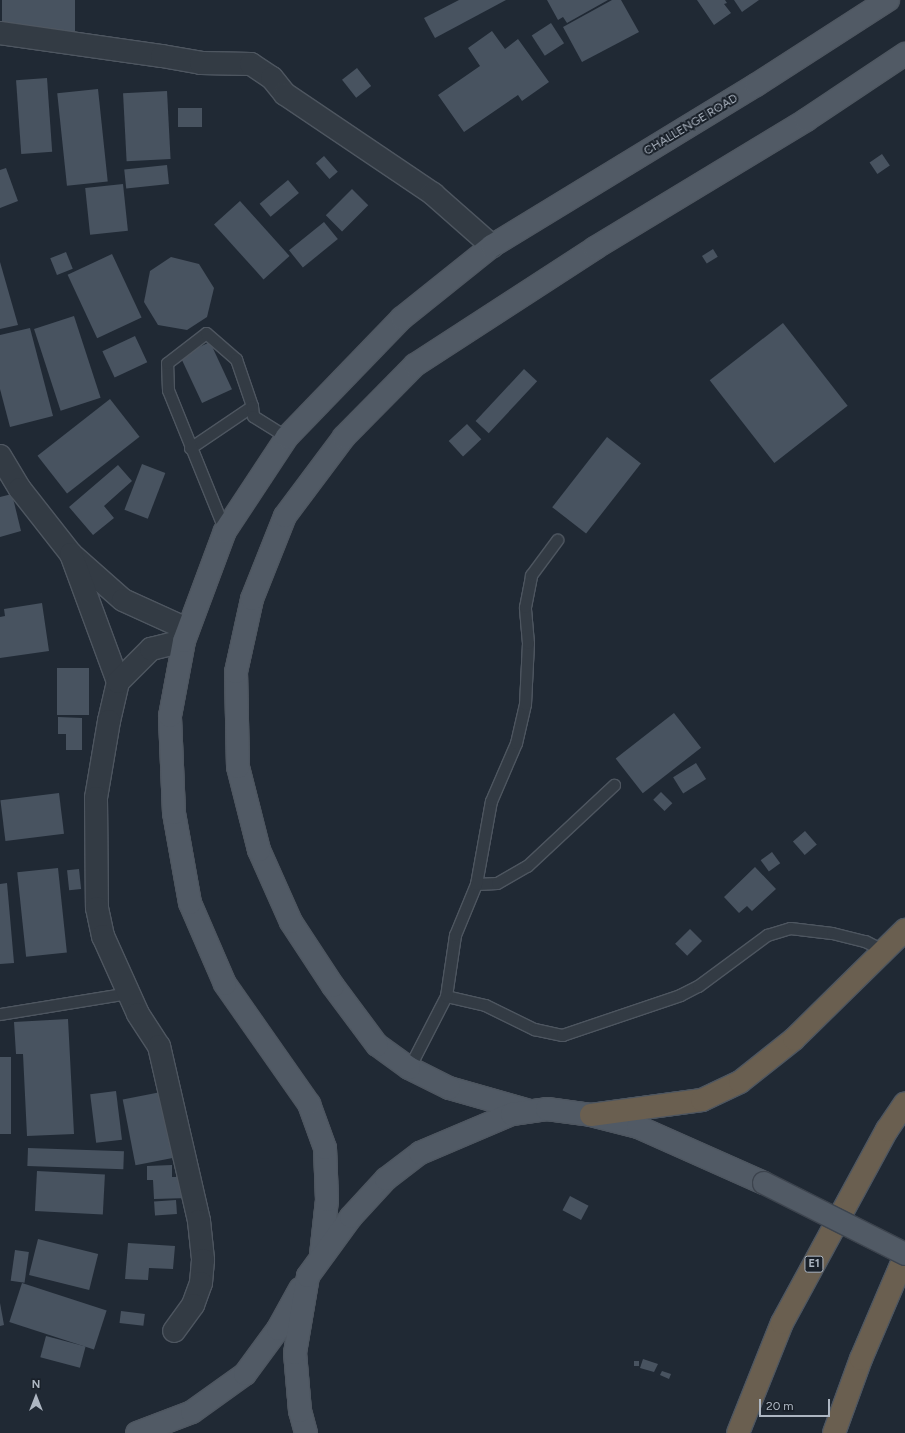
<!DOCTYPE html>
<html>
<head>
<meta charset="utf-8">
<style>
  body { margin:0 }
  #map { position:relative; width:905px; height:1433px; overflow:hidden; background:#202934; font-family:Figtree,sans-serif }
  div>[style] { position:absolute }
  .building>* { inset:0; background:#485360; transform-origin:0 0 }
  .roads { filter:drop-shadow(1px 0 #4e5660) drop-shadow(-1px 0 #4e5660) drop-shadow(0 1px #4e5660) drop-shadow(0 -1px #4e5660) }
  .service>* { height:11px; margin:-5.5px; padding:0 5.5px; transform-origin:5.5px; border-radius:5.5px; background:#333b44 }
  .minor>* { height:22px; margin:-11px; padding:0 11px; transform-origin:11px; border-radius:11px; background:#333b44 }
  .primary>* { height:22px; margin:-11px; padding:0 11px; transform-origin:11px; border-radius:11px; background:#515a65 }
  .motorway>* { height:22px; margin:-11px; padding:0 11px; transform-origin:11px; border-radius:11px; background:#6a5f50 }
  .bridges { filter:drop-shadow(1px 0 #3d444e) drop-shadow(-1px 0 #3d444e) drop-shadow(0 1px #3d444e) drop-shadow(0 -1px #3d444e) }
  .primary-bridge>* { height:22px; margin:-11px; padding:0 11px; transform-origin:11px; border-radius:11px; background:#515a65 }
  span { translate:-50% -50%; white-space:nowrap; text-align:center; line-height:1.15; -webkit-text-stroke:4px #192029; paint-order:stroke }
  .shield-label span { padding:1px 3px; background:#192029; border:1px solid; border-radius:3px; -webkit-text-stroke-width:0 }
  .shield-label { font-size:11px; color:#adb6c2; font-weight:700 }
  .street-label { font-size:12px; color:#adb6c2 }
  .north { position:absolute; left:16px; top:1377px; width:40px; height:40px; -webkit-text-stroke:3px #192029; paint-order:stroke; rotate:0deg; font-size:11px; font-weight:700; line-height:16px; text-align:center; color:#adb6c2 }
  .north::after { content:''; display:block; margin:auto; width:14px; height:18px; background:#adb6c2; clip-path:polygon(50% 0,100% 100%,50% 72%,0 100%) }
  .scale { position:absolute; left:759px; top:1399px; width:71px; height:18px; box-sizing:border-box; border:2px solid #adb6c2; border-top:0; padding-left:5px; font-size:12px; line-height:14px; white-space:nowrap; color:#adb6c2; -webkit-text-stroke:3px #192029; paint-order:stroke }
</style>
</head>
<body>
<div id="map">
  <div class="building">
    <div style="left:2px;top:0;width:73px;height:31px"></div>
    <div style="clip-path:polygon(459px 0,506px 0,435px 38px,424px 18px)"></div>
    <div style="clip-path:polygon(547px 0,608px 0,567px 23px,563px 17px,558px 20px)"></div>
    <div style="clip-path:polygon(612px 0,621px 0,639px 32px,582px 62px,563px 27px)"></div>
    <div style="clip-path:polygon(697px 0,725px 0,727px 3px,724px 4px,731px 13px,714px 25px)"></div>
    <div style="clip-path:polygon(734px 0,759px 0,742px 12px)"></div>
    <div style="left:551px;top:23px;width:24px;height:23px;rotate:57deg"></div>
    <div style="clip-path:polygon(492px 31px,505px 49px,518px 39px,549px 82px,522px 101px,518px 95px,464px 132px,438px 95px,480px 66px,468px 48px)"></div>
    <div style="left:357px;top:68px;width:23px;height:19px;rotate:52deg"></div>
    <div style="left:47px;top:78px;width:74px;height:31px;rotate:86deg"></div>
    <div style="left:98px;top:89px;width:93px;height:41px;rotate:84deg"></div>
    <div style="left:167px;top:91px;width:68px;height:44px;rotate:87deg"></div>
    <div style="left:178px;top:108px;width:24px;height:19px"></div>
    <div style="left:882px;top:154px;width:14px;height:15px;rotate:56deg"></div>
    <div style="left:324px;top:156px;width:21px;height:11px;rotate:49deg"></div>
    <div style="left:167px;top:165px;width:19px;height:43px;rotate:84deg"></div>
    <div style="clip-path:polygon(6px 168px,18px 201px,0 208px,0 170px)"></div>
    <div style="left:288px;top:180px;width:17px;height:37px;rotate:50deg"></div>
    <div style="left:123px;top:184px;width:47px;height:38px;rotate:84deg"></div>
    <div style="left:352px;top:189px;width:23px;height:37px;rotate:45deg"></div>
    <div style="left:240px;top:201px;width:74px;height:35px;rotate:48deg"></div>
    <div style="left:324px;top:222px;width:22px;height:45px;rotate:51deg"></div>
    <div style="left:713px;top:249px;width:9px;height:13px;rotate:58deg"></div>
    <div style="left:66px;top:252px;width:18px;height:17px;rotate:68deg"></div>
    <div style="left:112px;top:254px;width:70px;height:49px;rotate:65deg"></div>
    <div style="clip-path:polygon(171px 257px,199px 264px,214px 288px,207px 317px,187px 330px,158px 325px,144px 302px,150px 271px)"></div>
    <div style="clip-path:polygon(0 262px,18px 325px,0 329px)"></div>
    <div style="left:74px;top:316px;width:86px;height:42px;rotate:72deg"></div>
    <div style="left:783px;top:323px;width:105px;height:93px;rotate:52deg"></div>
    <div style="clip-path:polygon(30px 328px,53px 416px,10px 427px,0 389px,0 335px)"></div>
    <div style="left:135px;top:336px;width:29px;height:36px;rotate:65deg"></div>
    <div style="left:210px;top:342px;width:52px;height:33px;rotate:65deg"></div>
    <div style="left:524px;top:369px;width:18px;height:71px;rotate:43deg"></div>
    <div style="left:110px;top:399px;width:48px;height:92px;rotate:52deg"></div>
    <div style="left:467px;top:424px;width:21px;height:25px;rotate:47deg"></div>
    <div style="left:607px;top:437px;width:43px;height:89px;rotate:38deg"></div>
    <div style="left:142px;top:464px;width:25px;height:49px;rotate:21deg"></div>
    <div style="clip-path:polygon(118px 465px,132px 481px,104px 506px,114px 518px,93px 535px,69px 507px)"></div>
    <div style="clip-path:polygon(12px 494px,21px 531px,0 537px,0 497px)"></div>
    <div style="clip-path:polygon(42px 603px,49px 651px,0 658px,0 617px,5px 616px,4px 609px)"></div>
    <div style="left:57px;top:668px;width:32px;height:47px"></div>
    <div style="left:674px;top:713px;width:44px;height:74px;rotate:52deg"></div>
    <div style="clip-path:polygon(58px 717px,82px 718px,82px 750px,66px 750px,66px 734px,58px 734px)"></div>
    <div style="left:696px;top:763px;width:19px;height:27px;rotate:58deg"></div>
    <div style="left:661px;top:792px;width:16px;height:11px;rotate:45deg"></div>
    <div style="left:59px;top:793px;width:41px;height:59px;rotate:83deg"></div>
    <div style="left:805px;top:831px;width:18px;height:16px;rotate:49deg"></div>
    <div style="left:772px;top:852px;width:14px;height:14px;rotate:54deg"></div>
    <div style="clip-path:polygon(755px 867px,776px 889px,752px 911px,747px 906px,739px 913px,724px 897px)"></div>
    <div style="left:58px;top:868px;width:85px;height:41px;rotate:84deg"></div>
    <div style="left:79px;top:869px;width:20px;height:12px;rotate:84deg"></div>
    <div style="clip-path:polygon(7px 883px,14px 963px,0 964px,0 884px)"></div>
    <div style="left:690px;top:929px;width:17px;height:21px;rotate:45deg"></div>
    <div style="clip-path:polygon(68px 1019px,74px 1134px,27px 1136px,23px 1054px,16px 1054px,14px 1022px)"></div>
    <div style="left:0;top:1057px;width:11px;height:77px"></div>
    <div style="left:116px;top:1091px;width:49px;height:26px;rotate:83deg"></div>
    <div style="left:161px;top:1092px;width:67px;height:39px;rotate:79deg"></div>
    <div style="left:28px;top:1148px;width:96px;height:18px;rotate:2deg"></div>
    <div style="clip-path:polygon(172px 1165px,172px 1177px,188px 1177px,188px 1198px,154px 1199px,153px 1180px,147px 1180px,147px 1166px)"></div>
    <div style="left:37px;top:1171px;width:68px;height:40px;rotate:3deg"></div>
    <div style="left:570px;top:1196px;width:21px;height:16px;rotate:28deg"></div>
    <div style="left:176px;top:1200px;width:14px;height:22px;rotate:86deg"></div>
    <div style="left:38px;top:1239px;width:62px;height:37px;rotate:14deg"></div>
    <div style="clip-path:polygon(128px 1243px,175px 1246px,173px 1269px,149px 1268px,148px 1280px,125px 1279px)"></div>
    <div style="left:15px;top:1250px;width:14px;height:31px;rotate:8deg"></div>
    <div style="left:22px;top:1283px;width:89px;height:41px;rotate:18deg"></div>
    <div style="clip-path:polygon(0 1303px,4px 1325px,0 1326px)"></div>
    <div style="left:121px;top:1311px;width:24px;height:12px;rotate:7deg"></div>
    <div style="left:46px;top:1336px;width:41px;height:22px;rotate:15deg"></div>
    <div style="clip-path:polygon(643px 1359px,658px 1364px,654px 1372px,640px 1368px)"></div>
    <div style="left:634px;top:1361px;width:5px;height:5px"></div>
    <div style="clip-path:polygon(662px 1371px,671px 1374px,669px 1379px,660px 1375px)"></div>
  </div>
  <div class="roads">
    <div class="service">
      <div style="left:190px;top:448px;width:75px;rotate:-34.1deg"></div>
      <div style="left:225px;top:531px;width:152px;rotate:-112deg"></div>
      <div style="left:168px;top:390px;width:27px;rotate:-92deg"></div>
      <div style="left:167px;top:363px;width:49px;rotate:-37.6deg"></div>
      <div style="left:206px;top:333px;width:40px;rotate:41deg"></div>
      <div style="left:236px;top:359px;width:50px;rotate:71.2deg"></div>
      <div style="left:252px;top:406px;width:10px;rotate:84deg"></div>
      <div style="left:253px;top:416px;width:40px;rotate:32deg"></div>
      <div style="left:476px;top:884px;width:21px;rotate:-3deg"></div>
      <div style="left:497px;top:883px;width:34px;rotate:-30deg"></div>
      <div style="left:527px;top:866px;width:119px;rotate:-43deg"></div>
      <div style="left:446px;top:996px;width:40px;rotate:13deg"></div>
      <div style="left:485px;top:1005px;width:55px;rotate:26.1deg"></div>
      <div style="left:534px;top:1029px;width:29px;rotate:12deg"></div>
      <div style="left:562px;top:1035px;width:125px;rotate:-18.7deg"></div>
      <div style="left:680px;top:995px;width:20px;rotate:-27deg"></div>
      <div style="left:698px;top:986px;width:86px;rotate:-36.5deg"></div>
      <div style="left:767px;top:935px;width:24px;rotate:-17deg"></div>
      <div style="left:790px;top:928px;width:42px;rotate:6.8deg"></div>
      <div style="left:832px;top:933px;width:34px;rotate:14deg"></div>
      <div style="left:865px;top:941px;width:20px;rotate:27deg"></div>
      <div style="left:0;top:1014px;width:130px;rotate:-9.3deg"></div>
      <div style="left:409px;top:1068px;width:81px;rotate:-62.8deg"></div>
      <div style="left:446px;top:996px;width:62px;rotate:-81.6deg"></div>
      <div style="left:455px;top:935px;width:55px;rotate:-67.6deg"></div>
      <div style="left:476px;top:884px;width:84px;rotate:-79.8deg"></div>
      <div style="left:491px;top:801px;width:63px;rotate:-66.7deg"></div>
      <div style="left:516px;top:743px;width:40px;rotate:-77deg"></div>
      <div style="left:525px;top:704px;width:61px;rotate:-87.2deg"></div>
      <div style="left:528px;top:643px;width:36px;rotate:-95deg"></div>
      <div style="left:525px;top:607px;width:33px;rotate:-79deg"></div>
      <div style="left:531px;top:575px;width:44px;rotate:-53.4deg"></div>
    </div>
    <div class="minor">
      <div style="left:0;top:33px;width:164px;rotate:8.1deg"></div>
      <div style="left:162px;top:56px;width:40px;rotate:10deg"></div>
      <div style="left:201px;top:63px;width:50px;rotate:1.1deg"></div>
      <div style="left:251px;top:64px;width:25px;rotate:34deg"></div>
      <div style="left:272px;top:78px;width:21px;rotate:51deg"></div>
      <div style="left:285px;top:94px;width:179px;rotate:34deg"></div>
      <div style="left:433px;top:194px;width:79px;rotate:41.4deg"></div>
      <div style="left:0;top:456px;width:39px;rotate:59deg"></div>
      <div style="left:20px;top:489px;width:83px;rotate:51.9deg"></div>
      <div style="left:71px;top:554px;width:69px;rotate:41.5deg"></div>
      <div style="left:123px;top:600px;width:70px;rotate:24.4deg"></div>
      <div style="left:71px;top:554px;width:136px;rotate:69.8deg"></div>
      <div style="left:118px;top:682px;width:40px;rotate:103deg"></div>
      <div style="left:109px;top:721px;width:78px;rotate:99.6deg"></div>
      <div style="left:96px;top:798px;width:110px;rotate:89.5deg"></div>
      <div style="left:97px;top:908px;width:29px;rotate:78deg"></div>
      <div style="left:103px;top:936px;width:85px;rotate:65.8deg"></div>
      <div style="left:138px;top:1014px;width:38px;rotate:57deg"></div>
      <div style="left:159px;top:1046px;width:180px;rotate:77.1deg"></div>
      <div style="left:199px;top:1221px;width:39px;rotate:84deg"></div>
      <div style="left:203px;top:1260px;width:23px;rotate:95deg"></div>
      <div style="left:201px;top:1283px;width:23px;rotate:110deg"></div>
      <div style="left:193px;top:1305px;width:32px;rotate:126deg"></div>
      <div style="left:118px;top:682px;width:47px;rotate:-45deg"></div>
      <div style="left:151px;top:649px;width:34px;rotate:-14deg"></div>
    </div>
    <div class="primary">
      <div style="left:530px;top:1111px;width:84px;rotate:-164.1deg"></div>
      <div style="left:449px;top:1088px;width:45px;rotate:-153.4deg"></div>
      <div style="left:409px;top:1068px;width:39px;rotate:-144deg"></div>
      <div style="left:377px;top:1045px;width:74px;rotate:-126.7deg"></div>
      <div style="left:333px;top:986px;width:77px;rotate:-123.3deg"></div>
      <div style="left:291px;top:922px;width:79px;rotate:-114deg"></div>
      <div style="left:259px;top:850px;width:86px;rotate:-104.2deg"></div>
      <div style="left:238px;top:767px;width:95px;rotate:-91.2deg"></div>
      <div style="left:236px;top:672px;width:75px;rotate:-77.6deg"></div>
      <div style="left:252px;top:599px;width:89px;rotate:-68.3deg"></div>
      <div style="left:285px;top:516px;width:99px;rotate:-53.2deg"></div>
      <div style="left:344px;top:437px;width:101px;rotate:-45.4deg"></div>
      <div style="left:415px;top:365px;width:215px;rotate:-33deg"></div>
      <div style="left:595px;top:248px;width:247px;rotate:-31.2deg"></div>
      <div style="left:806px;top:120px;width:119px;rotate:-33.7deg"></div>
      <div style="left:321px;top:1255px;width:55px;rotate:-83.8deg"></div>
      <div style="left:327px;top:1200px;width:52px;rotate:-92.2deg"></div>
      <div style="left:325px;top:1148px;width:47px;rotate:-110deg"></div>
      <div style="left:309px;top:1104px;width:146px;rotate:-125deg"></div>
      <div style="left:225px;top:984px;width:88px;rotate:-113.4deg"></div>
      <div style="left:190px;top:903px;width:91px;rotate:-100.1deg"></div>
      <div style="left:174px;top:813px;width:97px;rotate:-92.4deg"></div>
      <div style="left:170px;top:716px;width:76px;rotate:-79.4deg"></div>
      <div style="left:184px;top:641px;width:117px;rotate:-69.6deg"></div>
      <div style="left:225px;top:531px;width:113px;rotate:-56.6deg"></div>
      <div style="left:287px;top:437px;width:165px;rotate:-46deg"></div>
      <div style="left:402px;top:318px;width:115px;rotate:-38.7deg"></div>
      <div style="left:492px;top:246px;width:309px;rotate:-31.4deg"></div>
      <div style="left:756px;top:85px;width:157px;rotate:-32.8deg"></div>
      <div style="left:137px;top:1433px;width:59px;rotate:-20.9deg"></div>
      <div style="left:192px;top:1412px;width:65px;rotate:-35.6deg"></div>
      <div style="left:245px;top:1374px;width:56px;rotate:-53.7deg"></div>
      <div style="left:278px;top:1329px;width:46px;rotate:-61.2deg"></div>
      <div style="left:306px;top:1433px;width:23px;rotate:-105deg"></div>
      <div style="left:300px;top:1411px;width:58px;rotate:-94.9deg"></div>
      <div style="left:295px;top:1353px;width:78px;rotate:-80.4deg"></div>
      <div style="left:308px;top:1276px;width:73px;rotate:-53.9deg"></div>
      <div style="left:351px;top:1217px;width:52px;rotate:-47.4deg"></div>
      <div style="left:386px;top:1179px;width:43px;rotate:-37.4deg"></div>
      <div style="left:420px;top:1153px;width:100px;rotate:-23deg"></div>
      <div style="left:512px;top:1114px;width:35px;rotate:-8deg"></div>
      <div style="left:547px;top:1109px;width:44px;rotate:7.8deg"></div>
      <div style="left:591px;top:1115px;width:49px;rotate:14.3deg"></div>
      <div style="left:638px;top:1127px;width:138px;rotate:24deg"></div>
    </div>
    <div class="motorway">
      <div style="left:591px;top:1115px;width:112px;rotate:-7.7deg"></div>
      <div style="left:702px;top:1100px;width:42px;rotate:-25.3deg"></div>
      <div style="left:740px;top:1082px;width:69px;rotate:-38.5deg"></div>
      <div style="left:794px;top:1039px;width:156px;rotate:-44.5deg"></div>
      <div style="left:738px;top:1433px;width:118px;rotate:-68.2deg"></div>
      <div style="left:782px;top:1323px;width:220px;rotate:-61.5deg"></div>
      <div style="left:887px;top:1130px;width:32px;rotate:-56deg"></div>
      <div style="left:834px;top:1433px;width:79px;rotate:-70deg"></div>
      <div style="left:861px;top:1359px;width:112px;rotate:-66.9deg"></div>
    </div>
  </div>
  <div class="bridges">
    <div class="primary-bridge">
      <div style="left:764px;top:1183px;width:158px;rotate:26.7deg"></div>
    </div>
  </div>
  <div class="shield-label">
    <span style="left:814px;top:1264px">E1</span>
  </div>
  <div class="street-label">
    <span style="left:691px;top:125px;rotate:-31deg">CHALLENGE ROAD</span>
  </div>
  <div class="north">N</div>
  <div class="scale">20 m</div>
</div>
</body>
</html>
